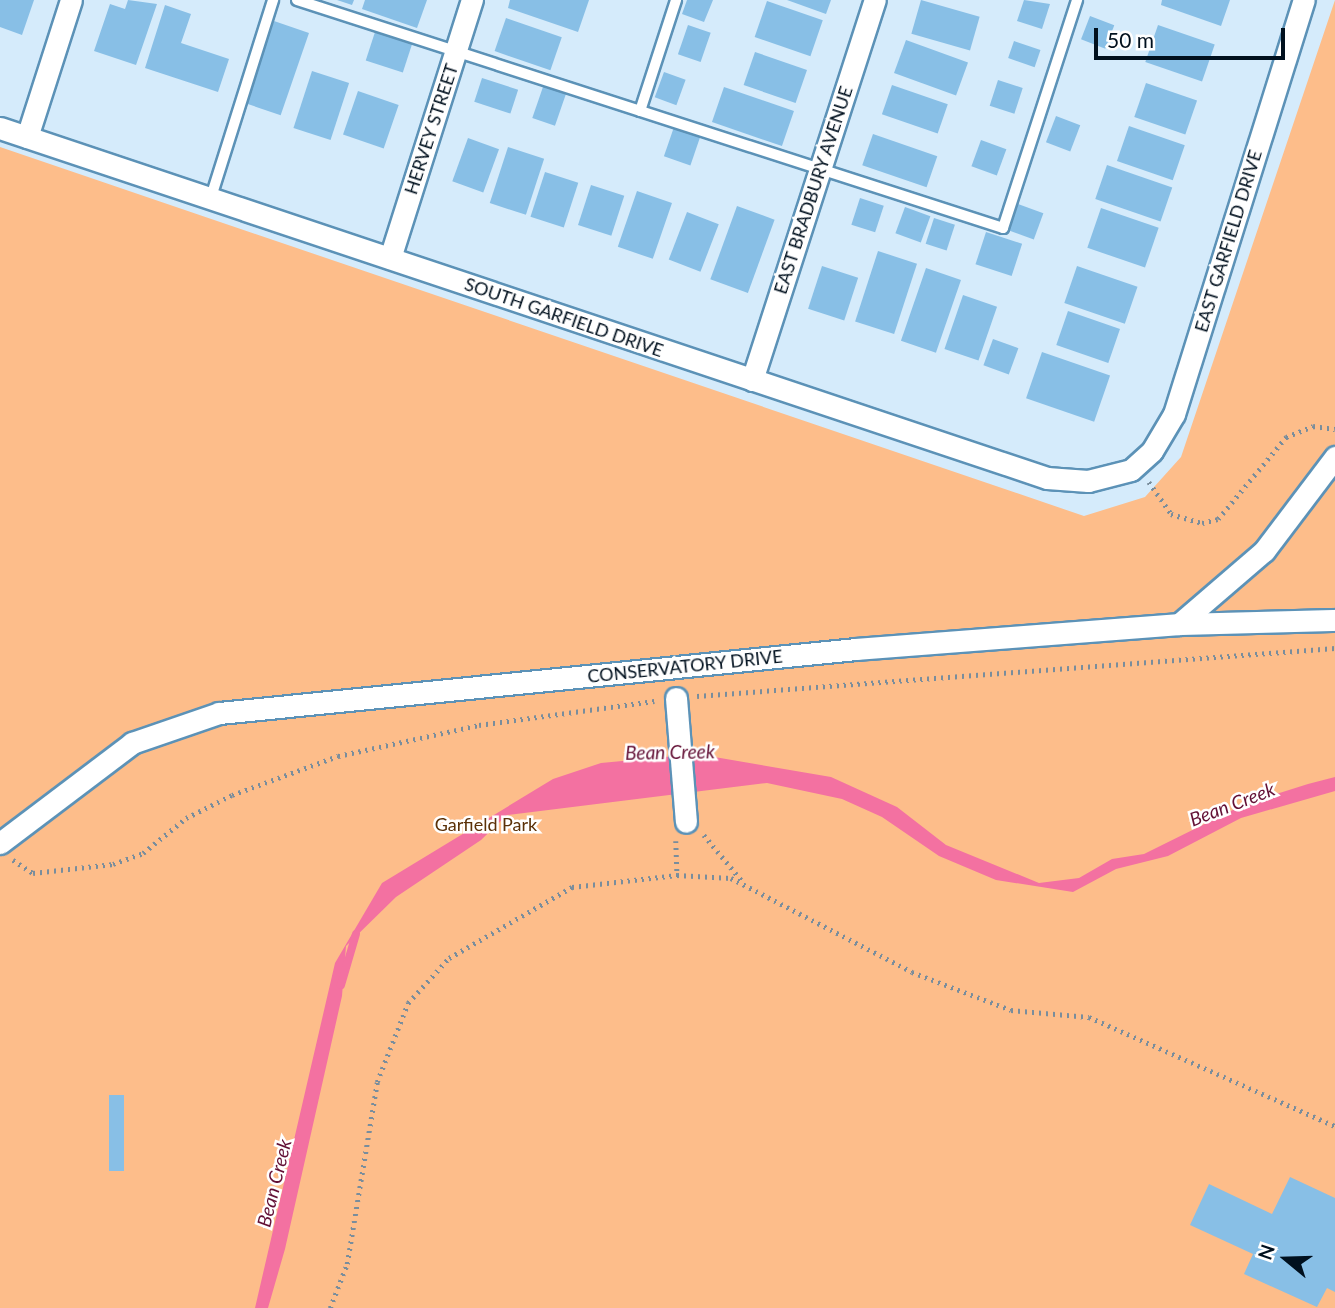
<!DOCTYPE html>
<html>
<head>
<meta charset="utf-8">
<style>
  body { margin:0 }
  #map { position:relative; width:1335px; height:1308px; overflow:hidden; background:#d5ebfb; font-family:Lato,sans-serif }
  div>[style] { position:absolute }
  .green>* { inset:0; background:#fdbd8a }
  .water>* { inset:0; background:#f371a1 }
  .stream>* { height:8px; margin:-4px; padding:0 4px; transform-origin:4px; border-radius:4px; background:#f371a1 }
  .building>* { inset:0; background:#88bfe6; transform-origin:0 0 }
  .path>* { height:4.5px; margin-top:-2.25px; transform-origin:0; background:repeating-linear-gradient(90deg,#798d9c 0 2px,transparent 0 7px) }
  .roads { filter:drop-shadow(2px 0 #5c92b7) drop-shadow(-2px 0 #5c92b7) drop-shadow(0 2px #5c92b7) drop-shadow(0 -2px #5c92b7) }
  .lane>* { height:10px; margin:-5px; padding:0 5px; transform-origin:5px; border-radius:5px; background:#fff }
  .street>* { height:21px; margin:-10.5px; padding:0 10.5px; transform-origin:10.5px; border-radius:10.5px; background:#fff }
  span { translate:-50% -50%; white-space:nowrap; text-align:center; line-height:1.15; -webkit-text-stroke:5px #fff; paint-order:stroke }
  .street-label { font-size:18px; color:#00101e }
  .park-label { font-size:18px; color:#5b3108 }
  .water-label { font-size:19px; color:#631035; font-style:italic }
  .north { position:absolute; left:1251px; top:1224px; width:70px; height:70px; -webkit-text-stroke:5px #fff; paint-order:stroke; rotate:289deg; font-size:19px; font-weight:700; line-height:28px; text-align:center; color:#00101e }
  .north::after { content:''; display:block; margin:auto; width:24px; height:32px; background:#00101e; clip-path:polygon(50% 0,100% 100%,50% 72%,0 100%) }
  .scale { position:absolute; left:1094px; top:28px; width:191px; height:32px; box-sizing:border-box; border:4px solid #00101e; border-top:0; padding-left:9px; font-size:21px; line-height:24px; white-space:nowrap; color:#00101e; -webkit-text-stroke:5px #fff; paint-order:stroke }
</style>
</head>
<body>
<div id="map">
  <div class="green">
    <div style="clip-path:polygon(1335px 0,1335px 1308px,0 1308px,0 147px,1084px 516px,1145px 497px,1181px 457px)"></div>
  </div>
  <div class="water">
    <div style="clip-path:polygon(697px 754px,831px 777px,897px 807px,946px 845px,1039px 883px,1079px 878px,1112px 859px,1144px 854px,1245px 804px,1308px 784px,1335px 777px,1335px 791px,1241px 818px,1168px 856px,1116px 869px,1073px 892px,996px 880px,939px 856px,882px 817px,842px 799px,767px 783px,507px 815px,481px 840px,396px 897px,346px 946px,342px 996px,285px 1249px,268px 1308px,255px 1308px,335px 963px,382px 883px,553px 779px,601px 763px)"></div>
  </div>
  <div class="stream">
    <div style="left:341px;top:985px;width:53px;rotate:-73.6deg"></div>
  </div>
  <div class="building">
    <div style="clip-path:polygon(0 0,34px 0,22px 35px,0 27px)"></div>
    <div style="clip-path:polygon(128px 0,157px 4px,136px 65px,94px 51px,110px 4px,125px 9px)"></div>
    <div style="clip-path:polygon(337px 0,354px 0,352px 5px)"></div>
    <div style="clip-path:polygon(365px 0,427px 0,417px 28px,362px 9px)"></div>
    <div style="clip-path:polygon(510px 0,589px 0,578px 32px,508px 8px)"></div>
    <div style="clip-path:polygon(687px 0,713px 0,704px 22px,682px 14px)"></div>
    <div style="clip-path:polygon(787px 0,831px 0,826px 14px)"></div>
    <div style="left:921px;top:0;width:61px;height:35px;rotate:16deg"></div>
    <div style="clip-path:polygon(1024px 0,1050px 4px,1042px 29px,1017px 21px)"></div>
    <div style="clip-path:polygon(1162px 0,1230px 0,1221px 26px,1161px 5px)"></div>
    <div style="left:767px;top:1px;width:59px;height:38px;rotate:19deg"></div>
    <div style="clip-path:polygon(165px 5px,191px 14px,181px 43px,229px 59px,218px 92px,145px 68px)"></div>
    <div style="left:1090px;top:16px;width:26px;height:25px;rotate:21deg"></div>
    <div style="left:506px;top:18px;width:59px;height:35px;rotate:19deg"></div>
    <div style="left:274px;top:21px;width:37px;height:87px;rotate:19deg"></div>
    <div style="left:688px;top:25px;width:24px;height:31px;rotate:19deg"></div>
    <div style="left:1158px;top:25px;width:60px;height:39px;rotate:19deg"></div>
    <div style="left:375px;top:32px;width:39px;height:30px;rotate:18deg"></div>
    <div style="left:906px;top:40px;width:66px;height:35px;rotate:20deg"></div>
    <div style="left:1014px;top:41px;width:28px;height:18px;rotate:19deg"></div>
    <div style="left:755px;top:52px;width:55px;height:35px;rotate:19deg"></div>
    <div style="left:312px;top:71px;width:39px;height:60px;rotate:18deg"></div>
    <div style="left:664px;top:72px;width:23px;height:27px;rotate:20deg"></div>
    <div style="left:482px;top:78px;width:38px;height:25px;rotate:18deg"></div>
    <div style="left:998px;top:80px;width:26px;height:27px;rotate:18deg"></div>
    <div style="left:1146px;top:83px;width:54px;height:36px;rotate:19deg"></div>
    <div style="left:544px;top:84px;width:24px;height:36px;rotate:19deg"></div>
    <div style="left:892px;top:85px;width:59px;height:31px;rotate:19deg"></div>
    <div style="left:724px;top:87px;width:74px;height:37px;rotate:19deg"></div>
    <div style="left:358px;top:91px;width:43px;height:46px;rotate:19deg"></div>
    <div style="left:1056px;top:116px;width:26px;height:28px;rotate:21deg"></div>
    <div style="left:1129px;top:126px;width:59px;height:37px;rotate:19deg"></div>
    <div style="left:674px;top:127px;width:28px;height:31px;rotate:19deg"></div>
    <div style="left:873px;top:134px;width:68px;height:33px;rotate:19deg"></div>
    <div style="left:468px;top:138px;width:33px;height:46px;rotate:20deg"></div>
    <div style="left:981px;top:140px;width:27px;height:28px;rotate:20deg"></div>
    <div style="left:508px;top:147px;width:38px;height:59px;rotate:18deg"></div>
    <div style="left:1107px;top:165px;width:69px;height:36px;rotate:19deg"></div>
    <div style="left:545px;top:172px;width:35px;height:47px;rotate:18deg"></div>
    <div style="left:591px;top:185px;width:35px;height:42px;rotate:18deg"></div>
    <div style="left:637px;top:191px;width:37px;height:59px;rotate:19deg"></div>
    <div style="left:860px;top:198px;width:25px;height:28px;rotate:18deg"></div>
    <div style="left:1018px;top:204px;width:27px;height:28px;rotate:20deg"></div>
    <div style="left:737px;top:206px;width:40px;height:78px;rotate:20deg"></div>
    <div style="left:905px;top:207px;width:27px;height:28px;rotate:20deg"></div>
    <div style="left:1101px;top:208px;width:61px;height:42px;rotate:19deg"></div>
    <div style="left:687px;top:212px;width:34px;height:51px;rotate:21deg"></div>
    <div style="left:934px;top:218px;width:22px;height:27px;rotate:18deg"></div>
    <div style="left:986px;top:232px;width:38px;height:34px;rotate:18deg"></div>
    <div style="left:878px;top:251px;width:41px;height:74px;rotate:18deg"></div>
    <div style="left:822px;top:266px;width:38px;height:45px;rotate:18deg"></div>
    <div style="left:1077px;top:266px;width:64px;height:39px;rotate:19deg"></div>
    <div style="left:926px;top:268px;width:37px;height:77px;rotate:19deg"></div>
    <div style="left:963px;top:295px;width:36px;height:57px;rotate:19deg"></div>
    <div style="left:1068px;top:311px;width:55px;height:36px;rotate:19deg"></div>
    <div style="left:993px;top:339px;width:27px;height:28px;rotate:20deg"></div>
    <div style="left:1042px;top:352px;width:72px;height:49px;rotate:19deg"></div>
    <div style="left:109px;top:1095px;width:15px;height:76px"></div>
    <div style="clip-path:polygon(1290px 1177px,1335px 1198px,1335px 1292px,1327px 1288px,1317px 1307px,1244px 1274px,1253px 1254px,1190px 1225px,1209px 1184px,1272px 1214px)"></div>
  </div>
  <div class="path">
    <div style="left:1149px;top:482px;width:39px;rotate:55deg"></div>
    <div style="left:1171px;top:514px;width:32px;rotate:16deg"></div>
    <div style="left:1202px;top:523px;width:16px;rotate:-14deg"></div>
    <div style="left:1218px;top:519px;width:107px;rotate:-50.3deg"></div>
    <div style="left:1286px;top:437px;width:29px;rotate:-22deg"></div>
    <div style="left:1313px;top:426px;width:22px;rotate:8deg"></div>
    <div style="left:697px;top:696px;width:640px;rotate:-4.3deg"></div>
    <div style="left:704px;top:835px;width:61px;rotate:50.3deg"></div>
    <div style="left:676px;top:841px;width:34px;rotate:88deg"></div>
    <div style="left:13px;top:860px;width:24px;rotate:33deg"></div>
    <div style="left:33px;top:873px;width:81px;rotate:-6.4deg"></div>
    <div style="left:113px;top:864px;width:32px;rotate:-20deg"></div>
    <div style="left:143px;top:853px;width:55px;rotate:-39.1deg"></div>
    <div style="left:186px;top:818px;width:51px;rotate:-26.6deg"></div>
    <div style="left:232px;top:795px;width:113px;rotate:-20.2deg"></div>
    <div style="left:338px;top:756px;width:144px;rotate:-12.4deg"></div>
    <div style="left:479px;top:725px;width:177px;rotate:-7.8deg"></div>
    <div style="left:330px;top:1308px;width:47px;rotate:-68.9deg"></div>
    <div style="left:347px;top:1264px;width:184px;rotate:-80.6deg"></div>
    <div style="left:377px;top:1082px;width:85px;rotate:-68.6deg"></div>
    <div style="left:408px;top:1003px;width:61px;rotate:-47.7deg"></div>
    <div style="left:449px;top:958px;width:142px;rotate:-30deg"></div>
    <div style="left:572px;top:887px;width:106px;rotate:-6.5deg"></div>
    <div style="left:677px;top:875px;width:54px;rotate:3.2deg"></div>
    <div style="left:731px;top:878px;width:204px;rotate:27.4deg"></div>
    <div style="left:912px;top:972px;width:106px;rotate:21deg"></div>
    <div style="left:1011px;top:1010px;width:78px;rotate:5.1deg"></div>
    <div style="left:1089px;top:1017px;width:269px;rotate:23.9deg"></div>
  </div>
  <div class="roads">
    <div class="lane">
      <div style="left:297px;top:0;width:742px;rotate:17.9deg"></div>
      <div style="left:1003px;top:228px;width:240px;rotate:-72deg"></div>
      <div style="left:640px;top:111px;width:117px;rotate:-72deg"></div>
      <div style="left:211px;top:197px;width:207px;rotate:-72.5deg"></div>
    </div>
    <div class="street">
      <div style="left:0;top:128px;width:1104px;rotate:18.48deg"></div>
      <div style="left:1047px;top:478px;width:41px;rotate:4.2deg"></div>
      <div style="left:1088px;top:481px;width:44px;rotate:-14.3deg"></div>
      <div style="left:1131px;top:470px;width:28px;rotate:-42deg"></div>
      <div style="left:1152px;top:451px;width:43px;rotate:-59.3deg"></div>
      <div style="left:1174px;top:414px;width:434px;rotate:-72.6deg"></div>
      <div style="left:27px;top:137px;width:144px;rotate:-72.2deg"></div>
      <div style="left:390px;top:258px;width:271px;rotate:-72.4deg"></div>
      <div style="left:752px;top:380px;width:399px;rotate:-72.1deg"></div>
      <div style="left:1182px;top:624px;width:153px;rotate:-1.5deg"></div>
      <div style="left:676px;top:698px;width:124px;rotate:85.4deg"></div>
      <div style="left:0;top:843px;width:166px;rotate:-37.1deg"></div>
      <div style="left:132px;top:743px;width:92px;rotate:-19deg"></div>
      <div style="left:219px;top:713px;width:640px;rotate:-5.74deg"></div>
      <div style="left:856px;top:649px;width:324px;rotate:-4.4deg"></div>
      <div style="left:1179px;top:624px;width:112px;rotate:-40.7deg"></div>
      <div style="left:1264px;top:551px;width:118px;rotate:-52.9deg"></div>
    </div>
  </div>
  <div class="street-label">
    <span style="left:431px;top:129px;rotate:-72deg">HERVEY STREET</span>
    <span style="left:813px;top:190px;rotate:-72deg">EAST BRADBURY AVENUE</span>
    <span style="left:1228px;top:241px;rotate:-73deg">EAST GARFIELD DRIVE</span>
    <span style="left:564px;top:317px;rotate:19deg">SOUTH GARFIELD DRIVE</span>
    <span style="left:685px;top:666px;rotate:-6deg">CONSERVATORY DRIVE</span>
  </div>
  <div class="park-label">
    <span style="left:486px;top:824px">Garfield Park</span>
  </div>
  <div class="water-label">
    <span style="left:670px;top:752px;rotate:-1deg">Bean Creek</span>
    <span style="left:1232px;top:804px;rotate:-21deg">Bean Creek</span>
    <span style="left:274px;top:1183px;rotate:-76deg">Bean Creek</span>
  </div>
  <div class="north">N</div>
  <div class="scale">50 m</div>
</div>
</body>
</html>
